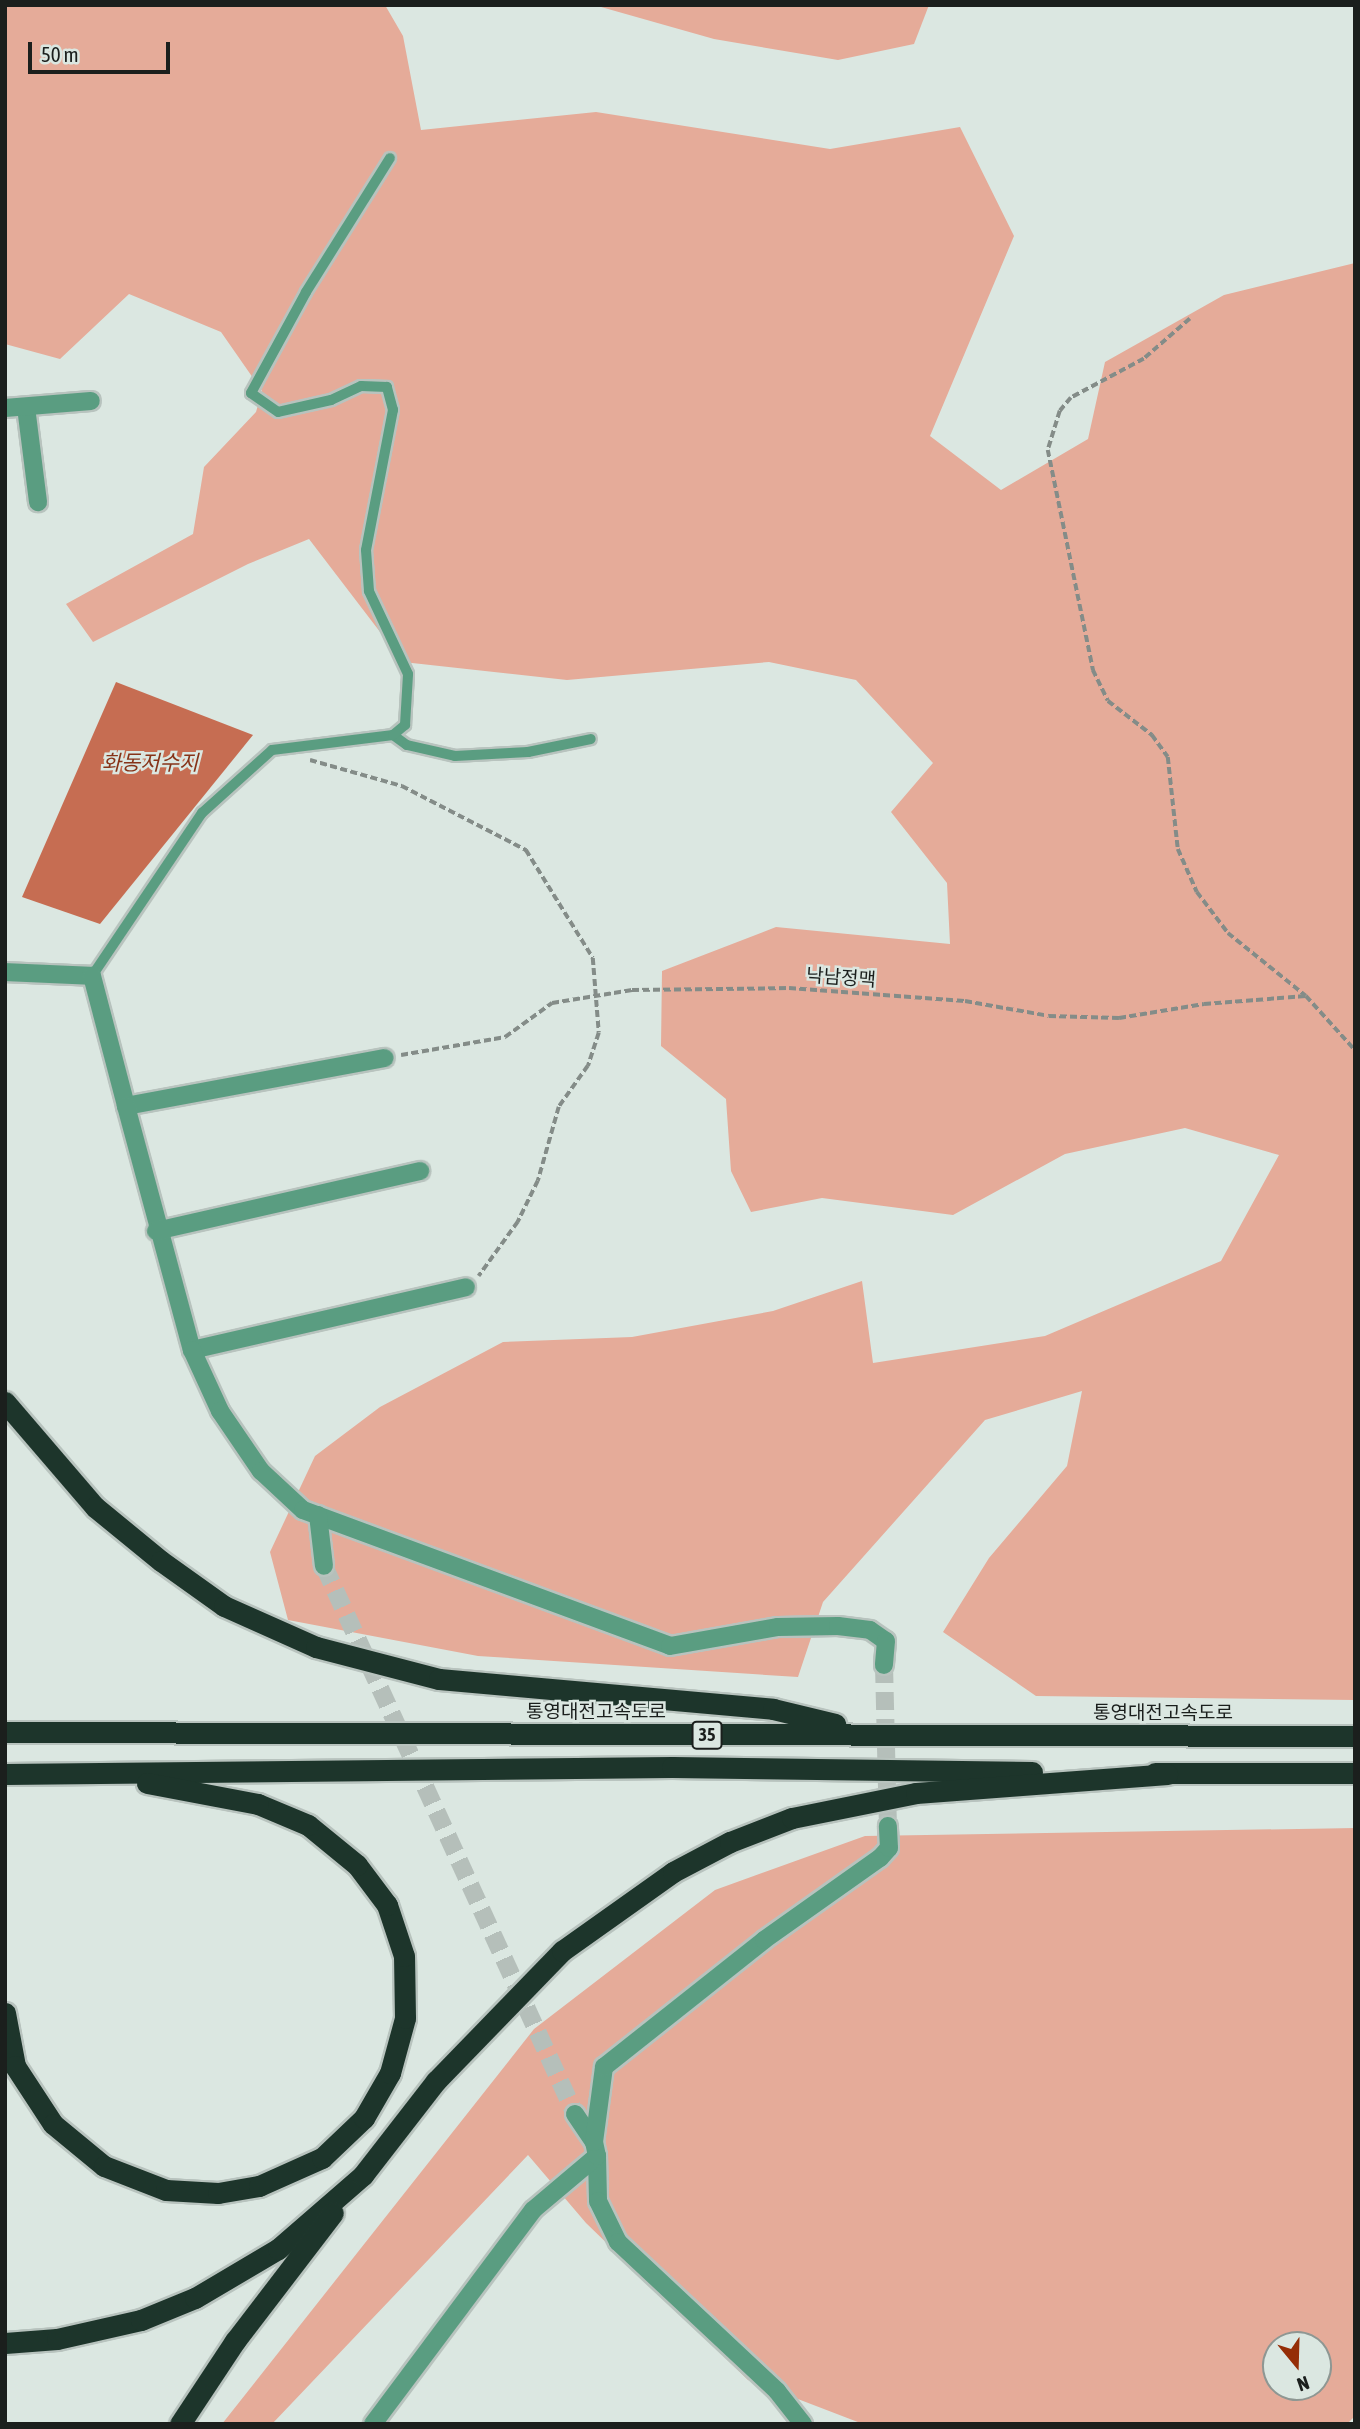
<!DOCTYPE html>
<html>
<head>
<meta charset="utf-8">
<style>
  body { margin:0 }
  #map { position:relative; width:1360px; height:2429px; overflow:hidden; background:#dbe7e1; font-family:"Asap Condensed","Noto Sans KR",sans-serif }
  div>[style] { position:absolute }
  .green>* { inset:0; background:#e5ab99 }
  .water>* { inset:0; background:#c66d52 }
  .street-tunnel>* { height:18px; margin-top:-9px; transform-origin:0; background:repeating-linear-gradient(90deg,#b5bfba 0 18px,transparent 0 27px) }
  .path>* { height:3.5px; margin-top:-1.75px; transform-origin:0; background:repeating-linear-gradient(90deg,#848c88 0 7px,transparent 0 10.5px) }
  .roads { filter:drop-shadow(2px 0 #b8c3be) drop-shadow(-2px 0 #b8c3be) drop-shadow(0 2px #b8c3be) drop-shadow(0 -2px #b8c3be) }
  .lane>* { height:10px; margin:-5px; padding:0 5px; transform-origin:5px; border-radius:5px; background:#5a9d81 }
  .street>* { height:18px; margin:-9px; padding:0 9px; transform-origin:9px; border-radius:9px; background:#5a9d81 }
  .highway>* { height:21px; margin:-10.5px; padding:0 10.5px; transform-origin:10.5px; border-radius:10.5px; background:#1d352b }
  span { translate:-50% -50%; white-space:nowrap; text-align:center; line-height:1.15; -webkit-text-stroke:5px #dbe7e1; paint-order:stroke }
  .shield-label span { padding:2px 5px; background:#dbe7e1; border:2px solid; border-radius:5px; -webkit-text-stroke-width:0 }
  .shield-label { font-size:18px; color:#1b1f1d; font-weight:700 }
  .street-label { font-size:19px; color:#1b1f1d }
  .water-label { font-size:21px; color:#863318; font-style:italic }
  .frame { position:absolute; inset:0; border:7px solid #1b1f1d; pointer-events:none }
  .north { position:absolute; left:1262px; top:2331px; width:70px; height:70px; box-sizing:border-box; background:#dbe7e1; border:2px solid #8e9793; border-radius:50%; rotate:161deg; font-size:19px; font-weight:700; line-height:28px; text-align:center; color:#1b1f1d }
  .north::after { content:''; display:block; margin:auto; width:24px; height:32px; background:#952e07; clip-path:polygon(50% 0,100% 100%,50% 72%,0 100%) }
  .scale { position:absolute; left:28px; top:42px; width:142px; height:32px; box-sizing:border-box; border:4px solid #1b1f1d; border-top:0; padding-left:9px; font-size:21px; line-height:24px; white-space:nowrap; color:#1b1f1d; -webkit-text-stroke:5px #dbe7e1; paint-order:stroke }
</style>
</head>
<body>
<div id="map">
  <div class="green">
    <div style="clip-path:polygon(5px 5px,385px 5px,403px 36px,421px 130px,596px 112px,830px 149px,960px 127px,1014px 236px,930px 436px,1001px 490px,1088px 439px,1105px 362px,1224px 295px,1355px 263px,1355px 1700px,1036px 1696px,943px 1632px,989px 1558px,1067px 1466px,1082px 1391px,985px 1420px,823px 1602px,798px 1677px,478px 1656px,288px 1620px,270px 1552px,315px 1456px,380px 1407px,503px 1342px,632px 1337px,773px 1311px,862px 1281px,873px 1363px,1045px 1336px,1221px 1261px,1279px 1155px,1185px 1128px,1065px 1154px,953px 1215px,822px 1198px,751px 1212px,731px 1171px,726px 1099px,661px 1046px,662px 971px,776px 927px,950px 944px,947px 883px,891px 812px,933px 763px,856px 680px,769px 662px,567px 680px,403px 662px,309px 539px,248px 564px,93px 642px,66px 604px,193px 534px,204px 467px,256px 412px,262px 391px,221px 332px,129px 294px,60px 359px,5px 344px)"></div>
    <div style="clip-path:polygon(594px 5px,929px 5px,914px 44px,838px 60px,714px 39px)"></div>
    <div style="clip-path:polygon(evenodd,1355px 1828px,1355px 2416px,1347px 2424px,863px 2424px,748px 2380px,586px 2223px,528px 2155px,272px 2424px,222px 2424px,534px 2029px,715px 1890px,865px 1836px,1355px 1828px,1276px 2345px,1318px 2345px,1318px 2387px,1276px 2387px,1276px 2345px)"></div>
  </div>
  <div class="water">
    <div style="clip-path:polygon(116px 682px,253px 735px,100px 924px,22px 897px)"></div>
  </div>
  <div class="street-tunnel">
    <div style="left:324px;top:1566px;width:603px;rotate:65.39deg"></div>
    <div style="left:884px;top:1665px;width:161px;rotate:88.6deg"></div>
  </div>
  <div class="path">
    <div style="left:1190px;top:319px;width:61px;rotate:139deg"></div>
    <div style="left:1144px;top:359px;width:83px;rotate:151.9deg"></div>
    <div style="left:1071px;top:398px;width:17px;rotate:130deg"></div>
    <div style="left:1060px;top:411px;width:41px;rotate:107.1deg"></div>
    <div style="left:1048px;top:450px;width:225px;rotate:78.4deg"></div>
    <div style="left:1093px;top:670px;width:34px;rotate:64deg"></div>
    <div style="left:1108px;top:701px;width:56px;rotate:37.7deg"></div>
    <div style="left:1152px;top:735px;width:27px;rotate:54deg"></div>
    <div style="left:1168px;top:757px;width:93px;rotate:83.8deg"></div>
    <div style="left:1178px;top:849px;width:47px;rotate:66.2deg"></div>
    <div style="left:1197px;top:892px;width:51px;rotate:52.9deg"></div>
    <div style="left:1228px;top:933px;width:100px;rotate:38.9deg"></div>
    <div style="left:1306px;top:996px;width:73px;rotate:47.8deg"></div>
    <div style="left:310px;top:760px;width:96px;rotate:15.8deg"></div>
    <div style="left:402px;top:786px;width:140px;rotate:27.3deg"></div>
    <div style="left:526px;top:850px;width:127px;rotate:58.2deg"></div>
    <div style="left:593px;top:958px;width:75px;rotate:85.4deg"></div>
    <div style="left:599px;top:1033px;width:35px;rotate:108deg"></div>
    <div style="left:588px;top:1066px;width:50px;rotate:125.3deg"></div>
    <div style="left:559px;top:1107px;width:77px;rotate:105.8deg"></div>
    <div style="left:538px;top:1181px;width:46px;rotate:116deg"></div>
    <div style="left:518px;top:1222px;width:67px;rotate:125.8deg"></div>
    <div style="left:401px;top:1055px;width:106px;rotate:-9.8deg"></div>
    <div style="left:505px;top:1037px;width:58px;rotate:-35.9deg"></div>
    <div style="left:552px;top:1003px;width:81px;rotate:-9.2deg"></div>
    <div style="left:632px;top:990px;width:157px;rotate:-0.7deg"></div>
    <div style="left:789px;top:988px;width:176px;rotate:4.2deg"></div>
    <div style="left:965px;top:1001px;width:85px;rotate:10.1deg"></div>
    <div style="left:1049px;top:1016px;width:70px;rotate:1.6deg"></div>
    <div style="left:1119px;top:1018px;width:86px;rotate:-9.4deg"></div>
    <div style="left:1204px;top:1004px;width:102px;rotate:-4.5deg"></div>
  </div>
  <div class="roads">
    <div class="lane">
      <div style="left:393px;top:735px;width:17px;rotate:36deg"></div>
      <div style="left:407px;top:745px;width:49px;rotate:12.9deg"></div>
      <div style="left:455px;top:756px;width:73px;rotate:-3.1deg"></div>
      <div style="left:528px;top:752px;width:64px;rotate:-11.7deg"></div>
      <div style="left:92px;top:976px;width:197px;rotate:-56deg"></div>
      <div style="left:202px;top:813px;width:94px;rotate:-42deg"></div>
      <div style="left:272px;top:750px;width:122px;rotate:-7.1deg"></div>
      <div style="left:393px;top:735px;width:16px;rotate:-40deg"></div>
      <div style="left:405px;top:725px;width:51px;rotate:-86.6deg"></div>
      <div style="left:408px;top:674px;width:92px;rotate:-115.2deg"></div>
      <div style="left:369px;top:591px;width:41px;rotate:-94.2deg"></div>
      <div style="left:366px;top:550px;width:143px;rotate:-79.1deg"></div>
      <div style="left:393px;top:410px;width:24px;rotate:-105deg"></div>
      <div style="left:387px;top:387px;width:26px;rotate:-178deg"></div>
      <div style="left:361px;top:386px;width:33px;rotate:155deg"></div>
      <div style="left:331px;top:400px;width:54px;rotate:167.2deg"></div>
      <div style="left:278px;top:412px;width:33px;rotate:-145deg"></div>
      <div style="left:251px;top:393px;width:115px;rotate:-61.4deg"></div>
      <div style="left:306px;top:292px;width:158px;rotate:-57.9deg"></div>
    </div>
    <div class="street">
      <div style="left:26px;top:407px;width:96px;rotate:82.8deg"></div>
      <div style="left:5px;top:408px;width:86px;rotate:-4.7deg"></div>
      <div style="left:5px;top:972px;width:87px;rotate:2.6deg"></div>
      <div style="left:92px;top:976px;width:134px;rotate:75.3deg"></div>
      <div style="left:126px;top:1106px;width:263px;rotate:-10.5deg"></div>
      <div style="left:126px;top:1106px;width:253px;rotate:74.9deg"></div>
      <div style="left:192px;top:1350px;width:281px;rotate:-12.9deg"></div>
      <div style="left:156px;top:1231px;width:271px;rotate:-12.8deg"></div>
      <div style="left:192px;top:1350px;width:67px;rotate:65.3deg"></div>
      <div style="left:220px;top:1411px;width:73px;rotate:55.7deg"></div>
      <div style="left:261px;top:1471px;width:57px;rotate:42.9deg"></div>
      <div style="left:303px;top:1510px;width:391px;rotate:20.3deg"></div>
      <div style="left:670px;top:1646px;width:110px;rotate:-10deg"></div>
      <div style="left:778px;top:1627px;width:60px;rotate:-1deg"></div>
      <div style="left:838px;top:1626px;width:32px;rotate:7deg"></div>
      <div style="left:870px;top:1630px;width:19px;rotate:35deg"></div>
      <div style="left:886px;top:1641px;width:24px;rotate:95deg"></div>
      <div style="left:318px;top:1515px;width:51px;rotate:83.3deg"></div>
      <div style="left:575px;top:2114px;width:34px;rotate:56deg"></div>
      <div style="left:597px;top:2156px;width:45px;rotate:88.7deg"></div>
      <div style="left:598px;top:2201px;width:46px;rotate:64deg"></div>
      <div style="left:618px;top:2242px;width:218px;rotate:43.1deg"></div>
      <div style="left:777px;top:2391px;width:42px;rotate:51.8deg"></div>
      <div style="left:373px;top:2424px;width:267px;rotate:-53.2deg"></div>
      <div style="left:533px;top:2210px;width:84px;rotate:-40.2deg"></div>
      <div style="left:597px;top:2156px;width:14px;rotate:-102deg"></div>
      <div style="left:594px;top:2142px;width:76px;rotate:-82.4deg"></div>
      <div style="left:604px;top:2067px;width:204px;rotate:-38.4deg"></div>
      <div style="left:764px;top:1940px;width:142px;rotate:-35.3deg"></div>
      <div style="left:880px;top:1858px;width:13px;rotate:-48deg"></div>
      <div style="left:889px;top:1848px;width:22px;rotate:-93deg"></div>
    </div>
    <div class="highway">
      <div style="left:5px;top:1402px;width:138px;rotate:49.4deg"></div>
      <div style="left:95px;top:1507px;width:85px;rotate:39.3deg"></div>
      <div style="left:161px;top:1561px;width:77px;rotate:35.5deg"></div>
      <div style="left:224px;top:1606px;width:101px;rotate:24deg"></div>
      <div style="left:316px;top:1647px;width:127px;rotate:14.6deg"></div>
      <div style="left:439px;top:1679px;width:335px;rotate:5.1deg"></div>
      <div style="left:773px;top:1709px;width:64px;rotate:13.6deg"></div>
      <div style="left:5px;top:1732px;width:1350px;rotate:0.17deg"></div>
      <div style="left:1155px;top:1773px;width:200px"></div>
      <div style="left:5px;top:1774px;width:667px;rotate:-0.6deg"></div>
      <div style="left:672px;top:1767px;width:360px;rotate:0.8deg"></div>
      <div style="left:5px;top:2013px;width:54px;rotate:79.3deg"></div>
      <div style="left:15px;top:2066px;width:69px;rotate:56.8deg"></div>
      <div style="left:53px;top:2124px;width:66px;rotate:39.5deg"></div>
      <div style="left:104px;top:2166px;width:66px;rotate:21.2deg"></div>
      <div style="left:166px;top:2190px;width:52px;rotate:3.3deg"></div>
      <div style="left:218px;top:2193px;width:42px;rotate:-9.7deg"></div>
      <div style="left:259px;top:2186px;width:69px;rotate:-24deg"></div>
      <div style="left:322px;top:2158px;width:58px;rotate:-43.6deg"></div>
      <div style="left:364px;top:2118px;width:52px;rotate:-60deg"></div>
      <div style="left:390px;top:2073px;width:57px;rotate:-74.7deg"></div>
      <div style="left:405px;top:2018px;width:62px;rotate:-90.9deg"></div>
      <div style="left:404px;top:1956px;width:54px;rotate:-108.4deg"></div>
      <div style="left:387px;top:1905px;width:50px;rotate:-126.9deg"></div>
      <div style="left:357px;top:1865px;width:63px;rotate:-140.8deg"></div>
      <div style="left:308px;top:1825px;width:54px;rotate:-157.2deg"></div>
      <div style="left:258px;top:1804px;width:113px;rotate:-169.3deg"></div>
      <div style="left:5px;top:2343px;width:52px;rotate:-4.4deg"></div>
      <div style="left:57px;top:2339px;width:86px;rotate:-12.7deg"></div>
      <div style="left:141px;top:2320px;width:58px;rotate:-22.2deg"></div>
      <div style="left:195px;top:2298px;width:96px;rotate:-30.6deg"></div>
      <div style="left:278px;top:2249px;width:113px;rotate:-41deg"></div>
      <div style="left:363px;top:2175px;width:119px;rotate:-52.2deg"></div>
      <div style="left:436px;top:2081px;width:181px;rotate:-45.9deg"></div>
      <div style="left:562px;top:1951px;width:136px;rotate:-35.4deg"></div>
      <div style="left:673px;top:1872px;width:64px;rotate:-27.8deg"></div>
      <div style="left:730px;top:1842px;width:66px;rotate:-21.2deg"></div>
      <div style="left:792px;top:1818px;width:126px;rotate:-11.4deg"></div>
      <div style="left:916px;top:1793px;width:252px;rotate:-4.3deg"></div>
      <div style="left:180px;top:2424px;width:100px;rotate:-56.5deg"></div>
      <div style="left:235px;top:2341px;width:161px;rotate:-52.6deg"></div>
    </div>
  </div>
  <div class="shield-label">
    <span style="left:707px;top:1735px">35</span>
  </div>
  <div class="street-label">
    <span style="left:841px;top:978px;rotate:4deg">낙남정맥</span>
    <span style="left:596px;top:1712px">통영대전고속도로</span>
    <span style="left:1163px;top:1713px">통영대전고속도로</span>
  </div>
  <div class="water-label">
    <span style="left:150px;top:762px">화동저수지</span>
  </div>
  <div class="frame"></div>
  <div class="north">N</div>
  <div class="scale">50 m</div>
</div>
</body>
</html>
